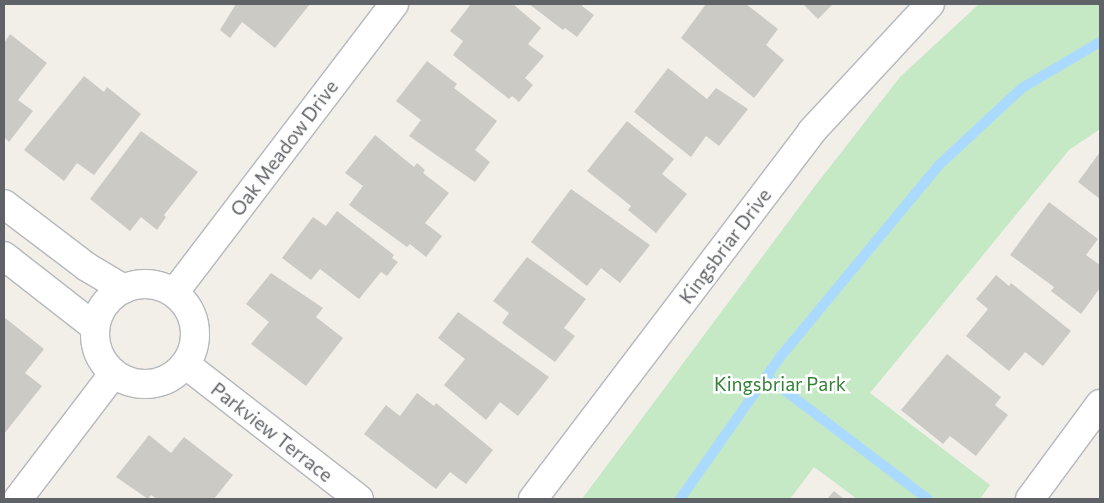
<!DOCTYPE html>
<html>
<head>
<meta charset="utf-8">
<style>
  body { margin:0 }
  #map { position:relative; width:1104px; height:503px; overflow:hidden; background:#f1efe8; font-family:Commissioner,sans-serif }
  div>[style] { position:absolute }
  .green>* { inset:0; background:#c5e8c5 }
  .stream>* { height:10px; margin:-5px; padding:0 5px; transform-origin:5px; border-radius:5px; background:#aadaff }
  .building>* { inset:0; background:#cccac5 }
  .roads { filter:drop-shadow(1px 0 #b5b8bc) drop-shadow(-1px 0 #b5b8bc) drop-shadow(0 1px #b5b8bc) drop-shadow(0 -1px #b5b8bc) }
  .minor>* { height:28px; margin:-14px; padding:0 14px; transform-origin:14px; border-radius:14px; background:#fff }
  .minor>.ring { margin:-14px; padding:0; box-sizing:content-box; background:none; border:28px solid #fff; border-radius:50% }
  span { translate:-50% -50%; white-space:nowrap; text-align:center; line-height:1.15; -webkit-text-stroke:5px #fff; paint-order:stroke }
  .street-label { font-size:19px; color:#5f6368 }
  .park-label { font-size:19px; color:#348238 }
  .frame { position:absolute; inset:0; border:5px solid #5f6368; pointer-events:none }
</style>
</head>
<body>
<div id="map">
  <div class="green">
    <div style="clip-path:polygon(979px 4px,1100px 4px,1100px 129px,1069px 150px,870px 393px,990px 485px,980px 499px,857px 499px,814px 467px,790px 499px,582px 499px,815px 186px,900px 77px)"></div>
  </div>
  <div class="stream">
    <div style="left:767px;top:377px;width:202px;rotate:37.2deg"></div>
    <div style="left:680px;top:499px;width:175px;rotate:-54.8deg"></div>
    <div style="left:781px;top:356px;width:246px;rotate:-50.4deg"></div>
    <div style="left:938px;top:166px;width:115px;rotate:-42.9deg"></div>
    <div style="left:1022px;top:88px;width:91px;rotate:-30.5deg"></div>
  </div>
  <div class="building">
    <div style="clip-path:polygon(236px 4px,310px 4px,275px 48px,242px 22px,230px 38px,220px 30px)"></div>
    <div style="clip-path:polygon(471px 4px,513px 4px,541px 28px,528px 44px,544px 56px,525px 78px,533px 85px,519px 102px,512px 96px,509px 99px,453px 55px,463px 41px,450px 31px)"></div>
    <div style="clip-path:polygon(529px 4px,583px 4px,582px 6px,594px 15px,577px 37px,565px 28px,563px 30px)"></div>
    <div style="clip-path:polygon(706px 4px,746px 4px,778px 29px,766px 45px,784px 60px,754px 98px,681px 38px)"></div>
    <div style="clip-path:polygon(803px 4px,833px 4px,818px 19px)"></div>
    <div style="clip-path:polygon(10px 34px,47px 63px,18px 100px,33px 111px,9px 142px,4px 137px,4px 43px)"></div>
    <div style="clip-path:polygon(427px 61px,457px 84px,454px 88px,497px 121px,475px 150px,490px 162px,475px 182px,409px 136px,421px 120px,396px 101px)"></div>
    <div style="clip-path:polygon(668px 68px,707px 99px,716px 88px,748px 109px,719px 146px,706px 136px,691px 157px,634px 112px)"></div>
    <div style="clip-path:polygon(84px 76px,104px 92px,107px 87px,141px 114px,94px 175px,77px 163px,64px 181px,24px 150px)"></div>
    <div style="clip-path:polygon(627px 121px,674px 159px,662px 174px,687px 194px,656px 233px,628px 210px,631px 206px,587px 171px)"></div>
    <div style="clip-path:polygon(141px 131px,198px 172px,164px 215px,166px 217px,157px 230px,141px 217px,130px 231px,90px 199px)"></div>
    <div style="clip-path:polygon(375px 135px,414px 167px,417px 163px,425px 170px,423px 173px,449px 193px,425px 223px,442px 236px,426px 257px,410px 244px,407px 247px,349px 205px,363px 186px,345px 173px)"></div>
    <div style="clip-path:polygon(1100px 152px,1100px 199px,1078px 182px)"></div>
    <div style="clip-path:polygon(571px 189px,650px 245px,620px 283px,601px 268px,587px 286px,531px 242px)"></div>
    <div style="clip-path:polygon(1049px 202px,1098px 239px,1086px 255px,1100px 265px,1100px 288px,1081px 314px,1051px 291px,1054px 287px,1010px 255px)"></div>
    <div style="clip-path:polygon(337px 211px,394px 255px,392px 258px,398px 262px,387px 276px,381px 272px,359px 299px,320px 269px,311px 280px,282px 258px,313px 217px,326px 226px)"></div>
    <div style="clip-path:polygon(527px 257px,586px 299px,564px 328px,575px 336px,555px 362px,502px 323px,509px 313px,493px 301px)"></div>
    <div style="clip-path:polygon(271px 273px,323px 308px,316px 317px,343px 338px,306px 386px,251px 344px,269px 322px,246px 304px)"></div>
    <div style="clip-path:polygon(996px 275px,1009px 286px,1011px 283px,1071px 331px,1043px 366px,1025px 352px,1009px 371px,966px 336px,988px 309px,976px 299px)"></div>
    <div style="clip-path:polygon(458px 312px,549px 377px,518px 416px,500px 402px,486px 420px,444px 385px,465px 359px,438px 338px)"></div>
    <div style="clip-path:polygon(4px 317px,44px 349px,25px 373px,42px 386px,4px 434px)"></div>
    <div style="clip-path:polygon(947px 354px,1001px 397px,995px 405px,1008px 415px,976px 456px,950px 436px,943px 444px,901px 410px)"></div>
    <div style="clip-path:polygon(417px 393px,434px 406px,436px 403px,493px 450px,466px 484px,450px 472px,436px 489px,364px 434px,386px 405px,400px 416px)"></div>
    <div style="clip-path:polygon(149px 435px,171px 453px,184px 437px,233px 475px,214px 499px,157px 499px,151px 495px,148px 499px,116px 477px)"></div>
    <div style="clip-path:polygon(834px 491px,844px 499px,827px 499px)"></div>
  </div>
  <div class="roads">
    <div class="minor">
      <div style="left:4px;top:204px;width:104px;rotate:37.2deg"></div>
      <div style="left:87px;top:267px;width:43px;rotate:30.7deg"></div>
      <div style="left:4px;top:256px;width:115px;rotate:38deg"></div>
      <div class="ring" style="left:95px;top:284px;width:72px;height:72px"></div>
      <div style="left:174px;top:293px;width:363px;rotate:-52.7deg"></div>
      <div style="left:185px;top:364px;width:220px;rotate:37.8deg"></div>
      <div style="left:18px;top:499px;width:158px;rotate:-52.7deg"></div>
      <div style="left:533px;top:499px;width:462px;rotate:-52.8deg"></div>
      <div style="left:812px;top:131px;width:173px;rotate:-47.1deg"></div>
      <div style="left:1030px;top:499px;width:118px;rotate:-53.6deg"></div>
    </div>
  </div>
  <div class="street-label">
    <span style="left:284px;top:148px;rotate:-53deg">Oak Meadow Drive</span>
    <span style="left:725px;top:246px;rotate:-53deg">Kingsbriar Drive</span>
    <span style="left:272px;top:432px;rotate:38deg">Parkview Terrace</span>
  </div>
  <div class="park-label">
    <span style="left:780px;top:384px">Kingsbriar Park</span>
  </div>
  <div class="frame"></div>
</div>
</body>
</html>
